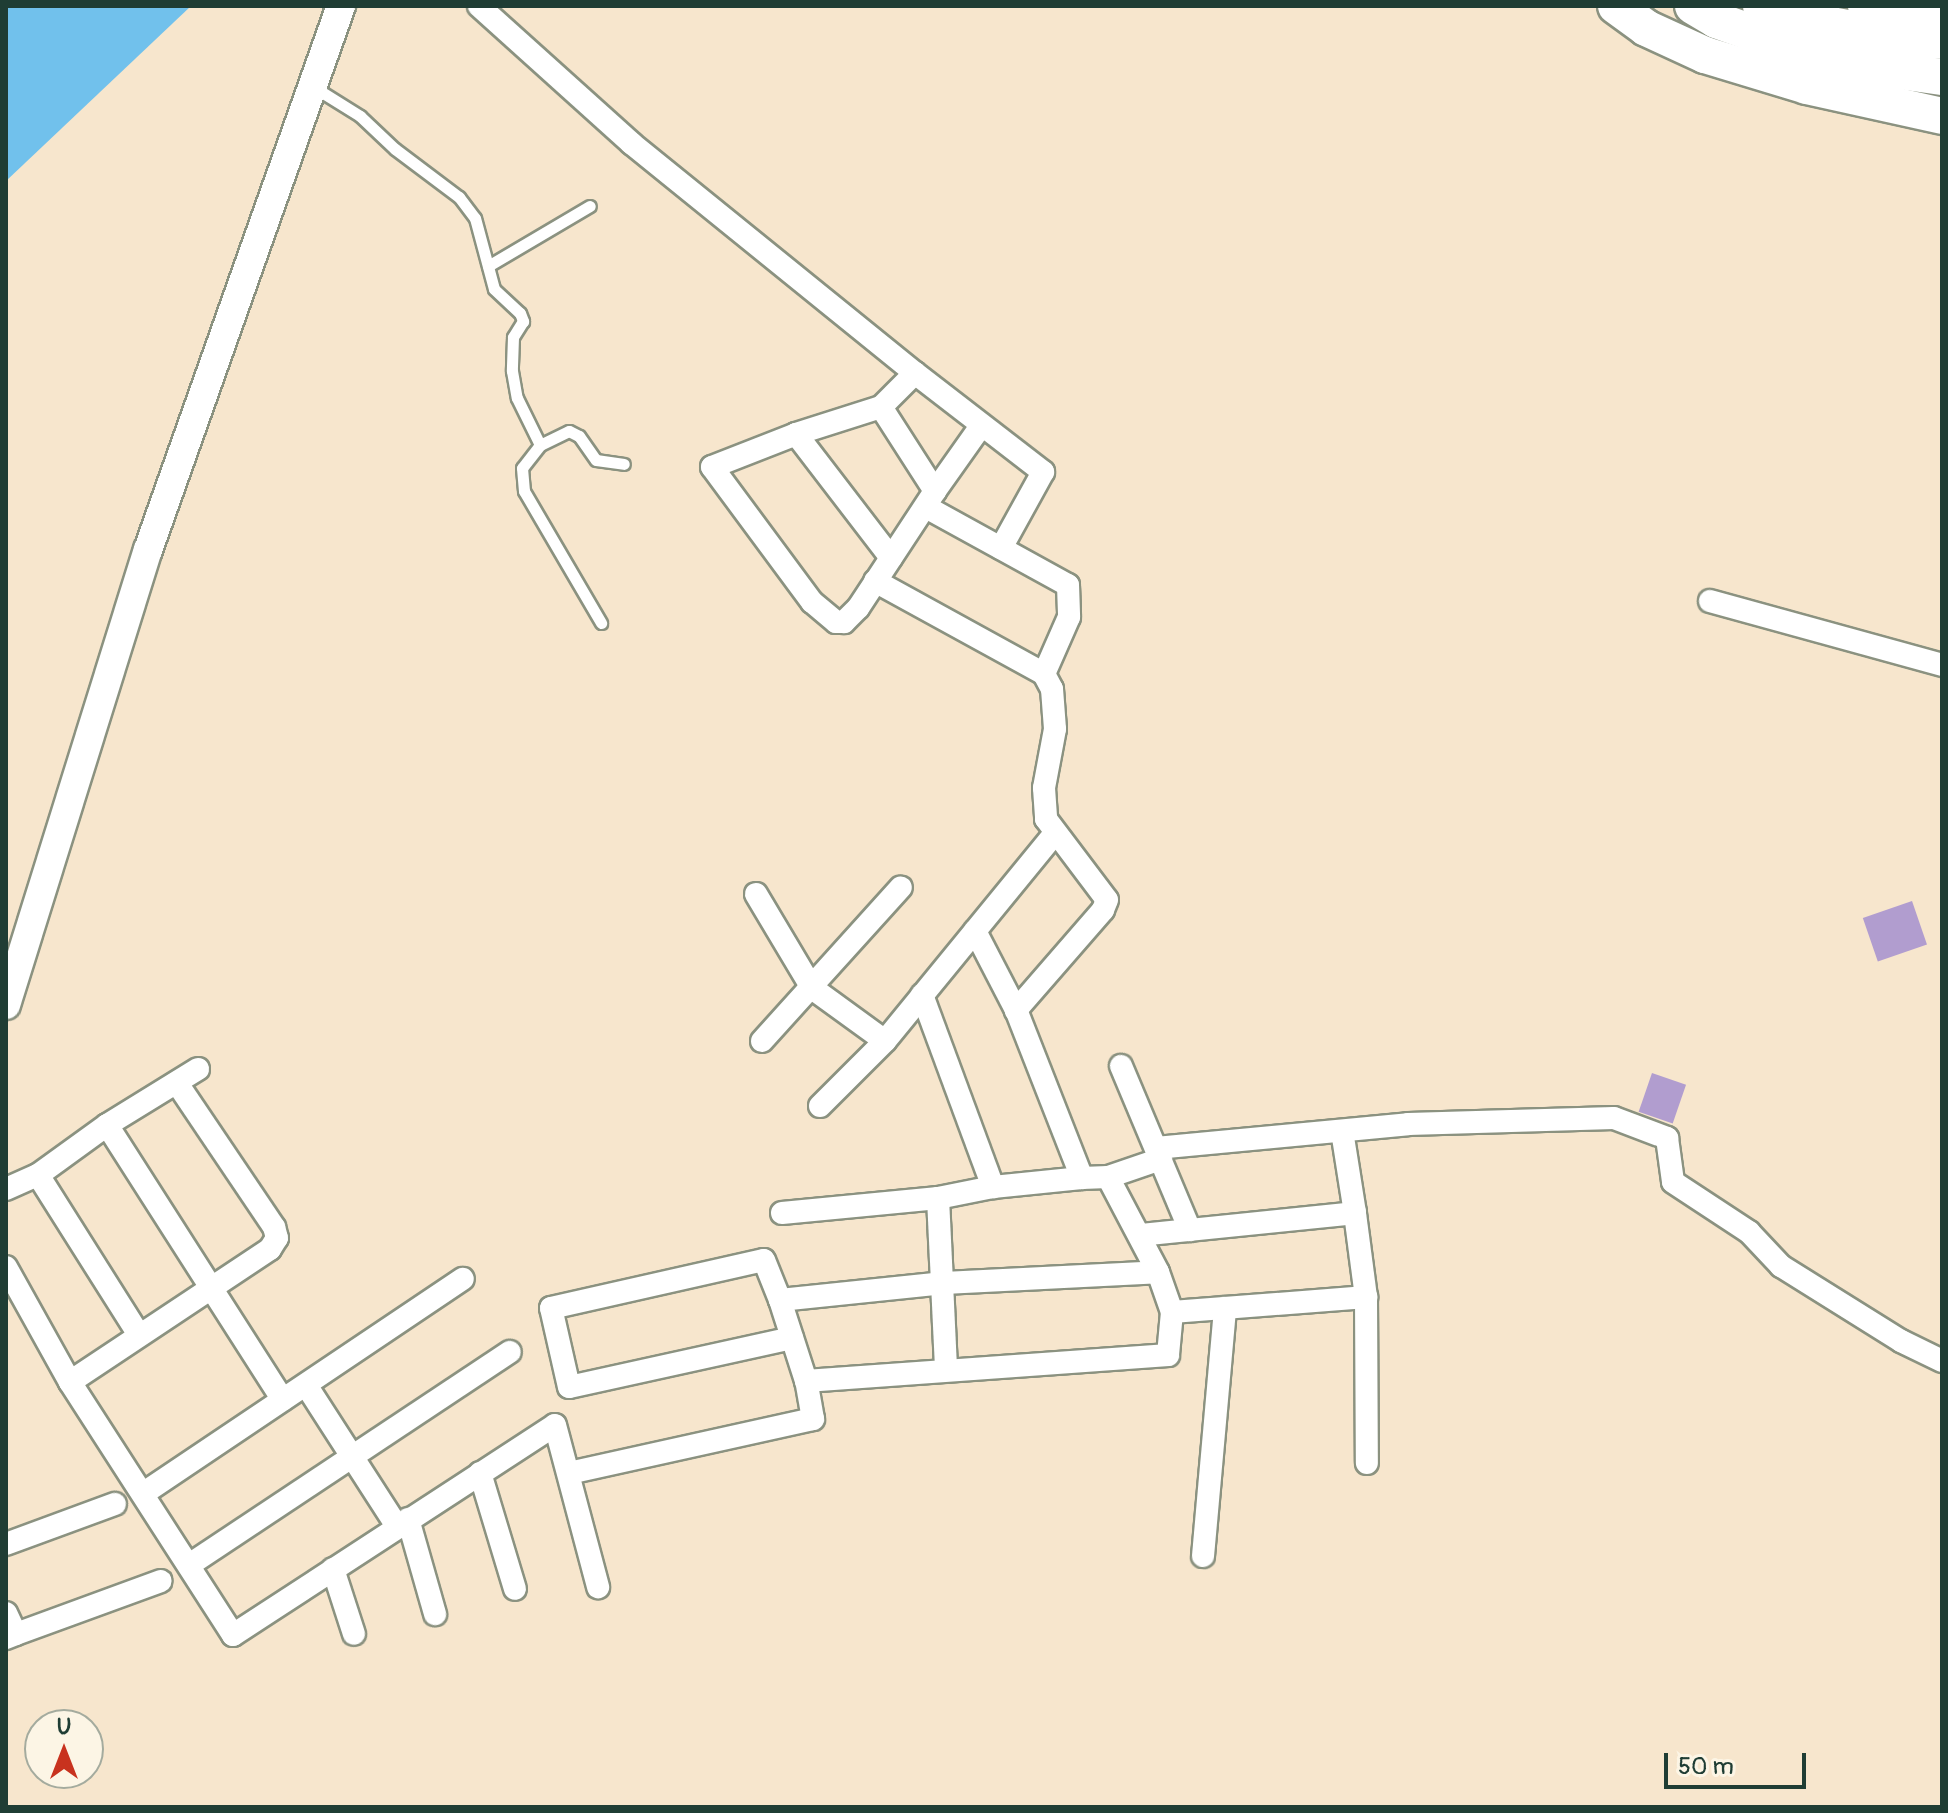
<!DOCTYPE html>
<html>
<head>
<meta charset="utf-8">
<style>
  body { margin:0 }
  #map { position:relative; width:1948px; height:1813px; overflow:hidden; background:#f7e6cd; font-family:Pangolin,sans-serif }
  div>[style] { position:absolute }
  .water>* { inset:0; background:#71c1ec }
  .building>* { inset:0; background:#b19dcf; transform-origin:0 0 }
  .roads { filter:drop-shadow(2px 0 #8b9280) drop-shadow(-2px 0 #8b9280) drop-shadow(0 2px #8b9280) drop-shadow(0 -2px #8b9280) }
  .service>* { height:11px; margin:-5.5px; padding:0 5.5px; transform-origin:5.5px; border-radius:5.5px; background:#fff }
  .minor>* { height:22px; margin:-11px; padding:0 11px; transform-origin:11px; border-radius:11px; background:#fff }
  .tertiary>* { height:28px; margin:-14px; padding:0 14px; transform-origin:14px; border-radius:14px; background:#fff }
  .trunk>* { height:36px; margin:-18px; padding:0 18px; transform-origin:18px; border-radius:18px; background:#fff }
  span { translate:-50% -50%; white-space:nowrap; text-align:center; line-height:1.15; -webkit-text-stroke:6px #fcf5e5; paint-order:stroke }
  .frame { position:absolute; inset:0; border:8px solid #1f3d34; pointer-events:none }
  .north { position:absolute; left:24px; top:1709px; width:80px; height:80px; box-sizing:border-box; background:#fcf5e5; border:2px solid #a4ab9e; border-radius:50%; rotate:0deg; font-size:22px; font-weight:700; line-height:32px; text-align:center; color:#1f3d34 }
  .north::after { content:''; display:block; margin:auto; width:28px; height:36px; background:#c8321e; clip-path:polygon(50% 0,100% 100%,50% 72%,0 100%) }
  .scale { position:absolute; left:1664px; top:1753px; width:142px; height:36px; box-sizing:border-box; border:4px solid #1f3d34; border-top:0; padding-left:10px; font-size:24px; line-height:28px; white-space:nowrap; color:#1f3d34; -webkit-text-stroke:6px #fcf5e5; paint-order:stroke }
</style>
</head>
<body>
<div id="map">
  <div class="water">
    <div style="clip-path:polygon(6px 6px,191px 6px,6px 181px)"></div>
  </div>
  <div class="building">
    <div style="left:1912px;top:901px;width:46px;height:52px;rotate:71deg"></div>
    <div style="left:1652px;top:1073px;width:36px;height:41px;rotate:19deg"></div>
  </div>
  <div class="roads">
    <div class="service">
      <div style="left:312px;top:86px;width:57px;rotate:32deg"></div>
      <div style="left:360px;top:116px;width:48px;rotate:43.3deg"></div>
      <div style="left:395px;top:149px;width:80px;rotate:36.9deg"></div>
      <div style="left:459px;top:197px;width:26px;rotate:53deg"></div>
      <div style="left:475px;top:218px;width:73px;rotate:75deg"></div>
      <div style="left:494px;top:289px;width:35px;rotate:43deg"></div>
      <div style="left:520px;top:313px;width:9px;rotate:69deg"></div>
      <div style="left:523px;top:321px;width:19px;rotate:122deg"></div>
      <div style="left:513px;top:337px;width:34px;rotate:92deg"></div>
      <div style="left:512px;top:371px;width:27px;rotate:80deg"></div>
      <div style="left:517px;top:398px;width:52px;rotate:63.9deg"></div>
      <div style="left:540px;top:445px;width:32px;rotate:-26deg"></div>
      <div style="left:569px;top:431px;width:11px;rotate:27deg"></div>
      <div style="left:579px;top:436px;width:29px;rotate:55deg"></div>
      <div style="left:596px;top:460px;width:28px;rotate:8deg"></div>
      <div style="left:488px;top:266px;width:118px;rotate:-30.5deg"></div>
      <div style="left:540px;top:445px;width:29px;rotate:128deg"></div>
      <div style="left:522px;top:468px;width:23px;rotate:85deg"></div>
      <div style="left:524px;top:491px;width:153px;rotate:59.7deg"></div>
    </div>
    <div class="minor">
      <div style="left:479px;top:6px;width:205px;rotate:42deg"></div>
      <div style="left:631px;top:143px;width:365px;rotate:39deg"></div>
      <div style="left:915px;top:373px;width:48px;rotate:135deg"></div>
      <div style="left:881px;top:407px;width:100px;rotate:57.3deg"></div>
      <div style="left:935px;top:491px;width:140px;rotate:123.3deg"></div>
      <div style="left:858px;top:608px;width:20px;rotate:135deg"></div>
      <div style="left:844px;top:622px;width:8px;rotate:180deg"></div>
      <div style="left:836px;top:622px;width:31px;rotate:-140deg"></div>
      <div style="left:812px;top:602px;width:168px;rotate:-126.5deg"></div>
      <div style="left:712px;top:467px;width:90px;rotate:-21.4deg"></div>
      <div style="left:796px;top:434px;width:156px;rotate:52.5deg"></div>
      <div style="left:915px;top:373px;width:162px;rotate:37.7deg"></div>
      <div style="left:1043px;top:472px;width:87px;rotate:118.9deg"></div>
      <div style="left:796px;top:434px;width:89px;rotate:-17.6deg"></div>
      <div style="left:935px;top:491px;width:80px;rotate:-54.7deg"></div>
      <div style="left:926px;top:507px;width:162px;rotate:28.8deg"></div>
      <div style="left:1068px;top:585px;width:32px;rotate:88deg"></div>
      <div style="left:1069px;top:617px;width:62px;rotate:113.7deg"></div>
      <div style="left:875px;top:581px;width:193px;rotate:28.8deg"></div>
      <div style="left:1044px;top:674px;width:17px;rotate:62deg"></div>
      <div style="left:1052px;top:689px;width:40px;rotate:85.7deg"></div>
      <div style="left:1055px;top:729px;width:60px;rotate:100.6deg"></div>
      <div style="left:1044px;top:788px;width:31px;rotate:86deg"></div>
      <div style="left:1046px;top:819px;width:101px;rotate:53deg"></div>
      <div style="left:1107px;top:900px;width:11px;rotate:112deg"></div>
      <div style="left:1103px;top:910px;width:133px;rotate:131deg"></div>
      <div style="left:1710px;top:601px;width:241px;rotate:15.4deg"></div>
      <div style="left:756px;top:894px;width:109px;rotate:59.2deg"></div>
      <div style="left:812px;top:988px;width:90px;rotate:36deg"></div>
      <div style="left:922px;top:995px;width:205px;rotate:69.7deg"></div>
      <div style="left:762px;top:1041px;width:207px;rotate:-47.9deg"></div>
      <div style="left:1121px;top:1066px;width:178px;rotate:67.2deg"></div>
      <div style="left:820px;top:1106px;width:92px;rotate:-45deg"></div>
      <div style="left:885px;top:1041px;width:269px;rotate:-50.7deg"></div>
      <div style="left:107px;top:1125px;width:326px;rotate:57.4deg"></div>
      <div style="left:1156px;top:1148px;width:253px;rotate:-5.4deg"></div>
      <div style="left:1408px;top:1124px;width:206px;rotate:-1.7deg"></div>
      <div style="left:1614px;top:1118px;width:57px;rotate:20.7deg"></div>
      <div style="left:1667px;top:1138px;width:44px;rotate:82.2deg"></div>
      <div style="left:1673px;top:1182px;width:91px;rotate:33.3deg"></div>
      <div style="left:1749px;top:1232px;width:47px;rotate:46.7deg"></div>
      <div style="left:1781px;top:1266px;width:142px;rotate:32deg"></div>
      <div style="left:1901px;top:1341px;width:46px;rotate:26deg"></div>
      <div style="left:38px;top:1175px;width:189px;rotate:57.7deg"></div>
      <div style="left:1108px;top:1177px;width:56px;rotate:-18.8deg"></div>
      <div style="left:6px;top:1189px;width:35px;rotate:-24deg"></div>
      <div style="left:38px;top:1175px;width:85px;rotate:-35.9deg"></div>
      <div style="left:107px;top:1125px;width:107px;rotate:-31.6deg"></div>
      <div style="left:938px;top:1198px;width:171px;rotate:87.3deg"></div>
      <div style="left:782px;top:1213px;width:157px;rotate:-5.5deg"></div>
      <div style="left:938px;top:1198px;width:56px;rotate:-11.3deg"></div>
      <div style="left:993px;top:1187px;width:89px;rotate:-5.8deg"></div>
      <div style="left:1140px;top:1235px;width:216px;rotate:-5.8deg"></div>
      <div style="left:1355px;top:1213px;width:83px;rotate:-99deg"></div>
      <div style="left:6px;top:1267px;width:132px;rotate:60.9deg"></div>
      <div style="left:70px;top:1382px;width:301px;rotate:57.2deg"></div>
      <div style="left:233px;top:1635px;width:384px;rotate:-33.1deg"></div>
      <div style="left:555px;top:1425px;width:168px;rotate:75.1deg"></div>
      <div style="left:1366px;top:1297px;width:166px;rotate:89.7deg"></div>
      <div style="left:780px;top:1300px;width:165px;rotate:-5.9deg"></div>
      <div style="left:944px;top:1283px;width:214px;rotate:-2.9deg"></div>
      <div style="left:1172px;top:1312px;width:195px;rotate:-4.4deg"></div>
      <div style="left:1366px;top:1297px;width:85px;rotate:-97.5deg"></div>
      <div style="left:792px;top:1338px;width:228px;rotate:167.6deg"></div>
      <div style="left:569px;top:1387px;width:81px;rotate:-102.8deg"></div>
      <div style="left:551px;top:1308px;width:218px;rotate:-12.7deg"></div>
      <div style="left:764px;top:1260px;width:43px;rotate:68.2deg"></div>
      <div style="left:780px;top:1300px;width:85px;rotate:72.2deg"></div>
      <div style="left:806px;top:1381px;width:363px;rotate:-4.1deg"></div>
      <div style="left:1168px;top:1355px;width:43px;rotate:-84.7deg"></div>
      <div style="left:1172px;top:1312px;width:42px;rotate:-109.3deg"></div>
      <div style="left:1158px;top:1272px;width:107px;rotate:-117.8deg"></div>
      <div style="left:1108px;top:1177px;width:26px;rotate:178deg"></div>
      <div style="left:1082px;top:1178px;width:180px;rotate:-111.4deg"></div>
      <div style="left:1016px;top:1010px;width:89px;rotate:-117.4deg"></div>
      <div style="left:70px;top:1382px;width:240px;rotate:-33.6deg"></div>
      <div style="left:270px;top:1249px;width:13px;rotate:-58deg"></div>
      <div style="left:277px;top:1238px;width:11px;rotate:-105deg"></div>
      <div style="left:274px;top:1227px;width:174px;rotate:-124deg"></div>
      <div style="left:306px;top:1385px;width:168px;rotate:57.2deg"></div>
      <div style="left:480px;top:1473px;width:121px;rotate:73.2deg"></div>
      <div style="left:569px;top:1473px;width:250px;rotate:-12.5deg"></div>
      <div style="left:813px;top:1419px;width:39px;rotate:-100deg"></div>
      <div style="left:144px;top:1493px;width:384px;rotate:-33.9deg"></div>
      <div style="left:408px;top:1519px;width:99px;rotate:74.1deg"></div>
      <div style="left:6px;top:1544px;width:116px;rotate:-20.2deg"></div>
      <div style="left:1203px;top:1556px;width:249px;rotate:-84.9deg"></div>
      <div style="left:189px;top:1565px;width:385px;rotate:-33.6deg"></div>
      <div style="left:333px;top:1569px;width:68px;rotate:72.1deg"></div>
      <div style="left:6px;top:1613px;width:23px;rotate:65deg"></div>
      <div style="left:16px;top:1634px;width:11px;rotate:158deg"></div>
      <div style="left:16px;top:1634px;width:154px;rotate:-20.1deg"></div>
    </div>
    <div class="tertiary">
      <div style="left:6px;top:1005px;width:477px;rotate:-72.7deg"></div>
      <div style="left:148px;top:550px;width:577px;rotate:-70.47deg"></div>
    </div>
    <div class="trunk">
      <div style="left:1616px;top:6px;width:37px;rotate:36deg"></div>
      <div style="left:1646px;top:28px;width:65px;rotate:24.6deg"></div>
      <div style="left:1705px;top:55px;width:107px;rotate:16.9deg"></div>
      <div style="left:1807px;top:86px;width:138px;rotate:12.5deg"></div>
      <div style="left:1693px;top:6px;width:27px;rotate:31deg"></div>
      <div style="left:1716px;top:20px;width:77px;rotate:19.6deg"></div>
      <div style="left:1789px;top:46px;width:106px;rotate:13.1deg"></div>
      <div style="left:1892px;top:70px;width:50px;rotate:8deg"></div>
      <div style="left:1761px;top:6px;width:34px;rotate:21deg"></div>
      <div style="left:1793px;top:18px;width:116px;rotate:10.4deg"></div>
      <div style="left:1907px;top:39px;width:35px;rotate:3deg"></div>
      <div style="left:1866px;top:6px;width:76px;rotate:5.3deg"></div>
    </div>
  </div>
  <div class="frame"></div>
  <div class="north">U</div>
  <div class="scale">50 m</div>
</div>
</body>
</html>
